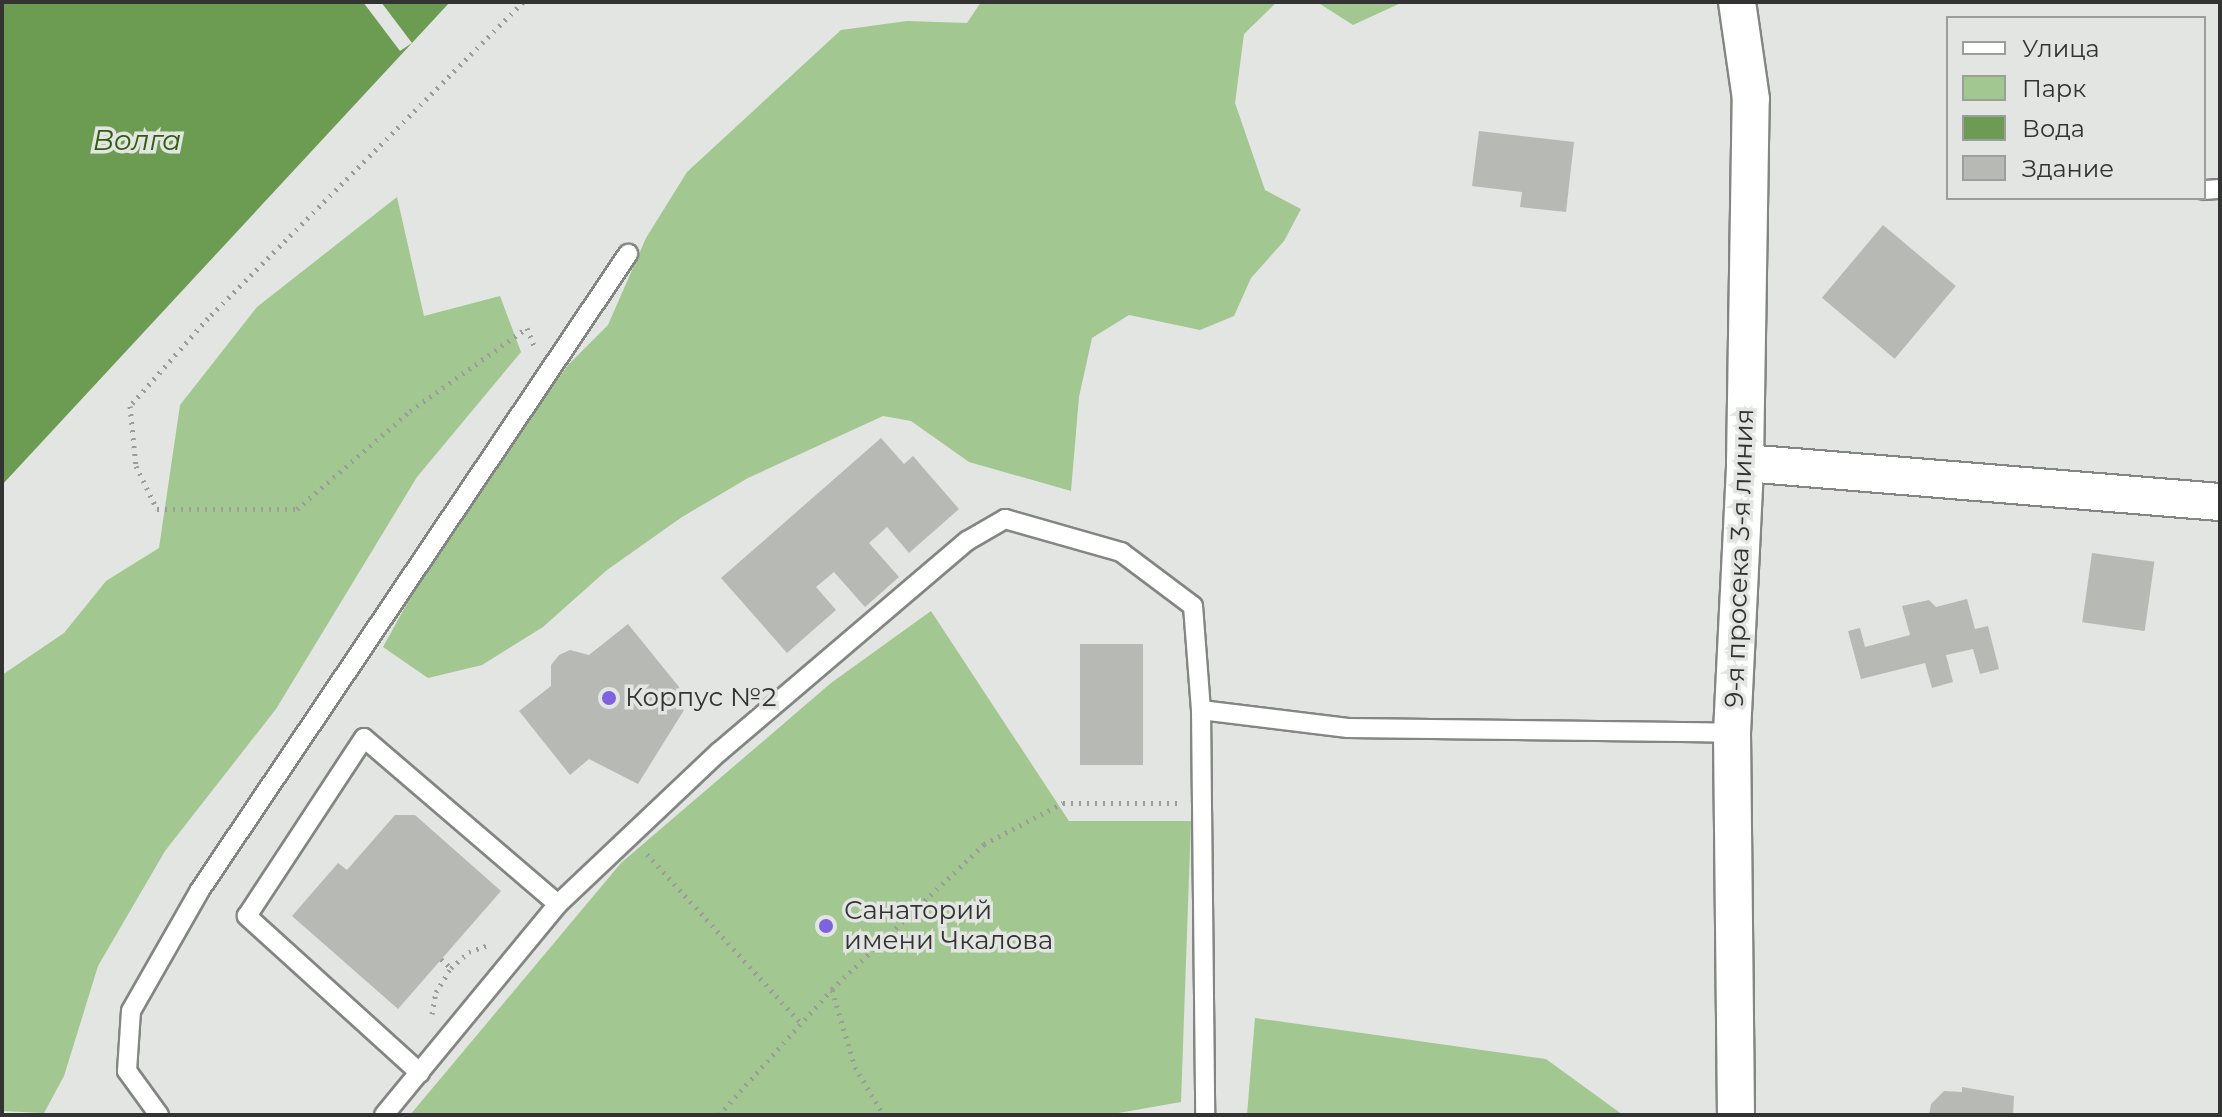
<!DOCTYPE html>
<html>
<head>
<meta charset="utf-8">
<style>
  body { margin:0 }
  #map { position:relative; width:2222px; height:1117px; overflow:hidden; background:#e2e5e1; font-family:Montserrat,sans-serif }
  div>[style] { position:absolute }
  .green>* { inset:0; background:#a2c790 }
  .water>* { inset:0; background:#6c9c52 }
  .pier>* { inset:0; background:#e2e5e1 }
  .building>* { inset:0; background:#b7b9b5; transform-origin:0 0 }
  .path>* { height:5px; margin-top:-2.5px; transform-origin:0; background:repeating-linear-gradient(90deg,#9b9d9a 0 2px,transparent 0 8px) }
  .roads { filter:drop-shadow(2px 0 #838682) drop-shadow(-2px 0 #838682) drop-shadow(0 2px #838682) drop-shadow(0 -2px #838682) }
  .service>* { height:18px; margin:-9px; padding:0 9px; transform-origin:9px; border-radius:9px; background:#fff }
  .minor>* { height:36px; margin:-18px; padding:0 18px; transform-origin:18px; border-radius:18px; background:#fff }
  .dots>* { width:22px; height:22px; translate:-50% -50%; box-sizing:border-box; border:4px solid #e2e5e1; border-radius:50% }
  span { translate:-50% -50%; white-space:nowrap; text-align:center; line-height:1.15; -webkit-text-stroke:7px #e2e5e1; paint-order:stroke }
  .street-label { font-size:26px; color:#323332 }
  .poi-label { font-size:26px; color:#323332 }
  .left { translate:0 -50%; text-align:left }
  .water-label { font-size:28px; color:#305d0f; font-style:italic }
  .frame { position:absolute; inset:0; border:4px solid #323332; pointer-events:none }
  .legend { position:absolute; left:1946px; top:16px; width:260px; height:184px; box-sizing:border-box; background:#e2e5e1; border:2px solid #9c9e9b; margin:0; padding:10px 14px; list-style:none; font-size:24px; color:#323332 }
  .legend li { display:flex; align-items:center; gap:16px; height:40px }
  .legend b { width:40px; border:2px solid #9c9e9b }
</style>
</head>
<body>
<div id="map">
  <div class="green">
    <div style="clip-path:polygon(981px 2px,1277px 2px,1244px 34px,1235px 103px,1265px 190px,1301px 209px,1284px 241px,1251px 278px,1234px 316px,1200px 330px,1129px 315px,1092px 338px,1079px 397px,1071px 491px,969px 462px,911px 421px,883px 416px,748px 478px,682px 517px,607px 570px,543px 627px,482px 665px,428px 678px,383px 647px,443px 538px,568px 365px,608px 325px,646px 238px,687px 172px,841px 30px,907px 21px,967px 23px)"></div>
    <div style="clip-path:polygon(1317px 2px,1403px 2px,1353px 25px)"></div>
    <div style="clip-path:polygon(397px 197px,424px 316px,500px 296px,521px 352px,417px 477px,276px 709px,165px 851px,98px 966px,64px 1076px,44px 1113px,2px 1111px,2px 675px,64px 633px,106px 581px,159px 548px,180px 405px,257px 307px)"></div>
    <div style="clip-path:polygon(931px 611px,1069px 821px,1191px 821px,1181px 1102px,1107px 1115px,410px 1115px,621px 863px,831px 683px)"></div>
    <div style="clip-path:polygon(1255px 1018px,1546px 1059px,1623px 1115px,1247px 1115px)"></div>
  </div>
  <div class="water">
    <div style="clip-path:polygon(2px 2px,450px 2px,2px 485px)"></div>
  </div>
  <div class="pier">
    <div style="clip-path:polygon(363px 2px,381px 2px,412px 43px,400px 51px)"></div>
  </div>
  <div class="building">
    <div style="clip-path:polygon(1479px 131px,1574px 142px,1566px 212px,1520px 207px,1522px 192px,1472px 186px)"></div>
    <div style="left:1883px;top:225px;width:95px;height:95px;rotate:40deg"></div>
    <div style="clip-path:polygon(881px 438px,904px 464px,913px 456px,959px 509px,909px 553px,887px 527px,869px 543px,899px 577px,865px 607px,834px 572px,816px 587px,836px 610px,787px 653px,721px 578px)"></div>
    <div style="left:2092px;top:553px;width:63px;height:70px;rotate:8deg"></div>
    <div style="clip-path:polygon(1967px 599px,1975px 629px,1988px 626px,1999px 669px,1980px 674px,1973px 649px,1946px 655px,1953px 682px,1932px 688px,1925px 663px,1861px 679px,1848px 631px,1860px 628px,1865px 647px,1910px 635px,1902px 606px,1929px 600px,1936px 607px)"></div>
    <div style="clip-path:polygon(628px 624px,679px 687px,684px 710px,638px 784px,589px 759px,570px 775px,519px 711px,551px 686px,551px 665px,559px 655px,570px 650px,589px 655px)"></div>
    <div style="left:1080px;top:644px;width:63px;height:121px"></div>
    <div style="clip-path:polygon(395px 815px,415px 815px,501px 891px,398px 1009px,292px 916px,338px 863px,347px 870px)"></div>
    <div style="clip-path:polygon(1962px 1087px,2014px 1096px,2013px 1115px,1929px 1115px,1931px 1104px,1944px 1091px,1962px 1092px)"></div>
  </div>
  <div class="path">
    <div style="left:523px;top:2px;width:446px;rotate:134.9deg"></div>
    <div style="left:208px;top:318px;width:118px;rotate:131.6deg"></div>
    <div style="left:130px;top:406px;width:60px;rotate:84.3deg"></div>
    <div style="left:136px;top:466px;width:48px;rotate:64deg"></div>
    <div style="left:157px;top:509px;width:140px"></div>
    <div style="left:297px;top:509px;width:150px;rotate:-40.9deg"></div>
    <div style="left:410px;top:411px;width:143px;rotate:-35.4deg"></div>
    <div style="left:527px;top:328px;width:22px;rotate:68deg"></div>
    <div style="left:647px;top:854px;width:229px;rotate:47.7deg"></div>
    <div style="left:441px;top:959px;width:13px;rotate:42deg"></div>
    <div style="left:832px;top:990px;width:80px;rotate:73.4deg"></div>
    <div style="left:855px;top:1067px;width:56px;rotate:58.9deg"></div>
    <div style="left:432px;top:1014px;width:22px;rotate:-80deg"></div>
    <div style="left:436px;top:992px;width:28px;rotate:-58deg"></div>
    <div style="left:451px;top:968px;width:24px;rotate:-42deg"></div>
    <div style="left:469px;top:952px;width:23px;rotate:-20deg"></div>
    <div style="left:719px;top:1115px;width:169px;rotate:-48.1deg"></div>
    <div style="left:832px;top:989px;width:210px;rotate:-43.6deg"></div>
    <div style="left:984px;top:844px;width:89px;rotate:-27.4deg"></div>
    <div style="left:1063px;top:803px;width:114px"></div>
  </div>
  <div class="roads">
    <div class="service">
      <div style="left:2204px;top:190px;width:16px;rotate:-4deg"></div>
      <div style="left:1201px;top:710px;width:148px;rotate:7deg"></div>
      <div style="left:1348px;top:728px;width:384px;rotate:0.7deg"></div>
      <div style="left:420px;top:1073px;width:234px;rotate:-137.8deg"></div>
      <div style="left:247px;top:916px;width:213px;rotate:-56.7deg"></div>
      <div style="left:364px;top:738px;width:255px;rotate:40.6deg"></div>
      <div style="left:159px;top:1115px;width:54px;rotate:-126deg"></div>
      <div style="left:127px;top:1071px;width:60px;rotate:-86.2deg"></div>
      <div style="left:131px;top:1011px;width:139px;rotate:-60.3deg"></div>
      <div style="left:200px;top:890px;width:767px;rotate:-56.06deg"></div>
      <div style="left:384px;top:1115px;width:273px;rotate:-50.5deg"></div>
      <div style="left:558px;top:904px;width:221px;rotate:-43.4deg"></div>
      <div style="left:719px;top:752px;width:326px;rotate:-40.4deg"></div>
      <div style="left:967px;top:541px;width:44px;rotate:-30.1deg"></div>
      <div style="left:1005px;top:519px;width:121px;rotate:15.9deg"></div>
      <div style="left:1121px;top:552px;width:90px;rotate:36.9deg"></div>
      <div style="left:1193px;top:606px;width:104px;rotate:85.6deg"></div>
      <div style="left:1201px;top:710px;width:405px;rotate:89.4deg"></div>
    </div>
    <div class="minor">
      <div style="left:1745px;top:463px;width:477px;rotate:4.7deg"></div>
      <div style="left:1736px;top:1115px;width:382px;rotate:-90.6deg"></div>
      <div style="left:1732px;top:733px;width:270px;rotate:-87.2deg"></div>
      <div style="left:1745px;top:463px;width:364px;rotate:-89.1deg"></div>
      <div style="left:1751px;top:99px;width:98px;rotate:-98.2deg"></div>
    </div>
  </div>
  <div class="dots">
    <div style="left:609px;top:698px;background:#7d63de"></div>
    <div style="left:826px;top:926px;background:#7d63de"></div>
  </div>
  <div class="street-label">
    <span style="left:1740px;top:558px;rotate:-88deg">9-я просека 3-я линия</span>
  </div>
  <div class="poi-label">
    <span class="left" style="left:625px;top:698px">Корпус №2</span>
    <span class="left" style="left:844px;top:926px">Санаторий<br>имени Чкалова</span>
  </div>
  <div class="water-label">
    <span style="left:137px;top:140px">Волга</span>
  </div>
  <div class="frame"></div>
  <ul class="legend">
  <li><b style="height:10px;background:#fff"></b>Улица</li>
  <li><b style="height:22px;background:#a2c790"></b>Парк</li>
  <li><b style="height:22px;background:#6c9c52"></b>Вода</li>
  <li><b style="height:22px;background:#b7b9b5"></b>Здание</li>
  </ul>
</div>
</body>
</html>
